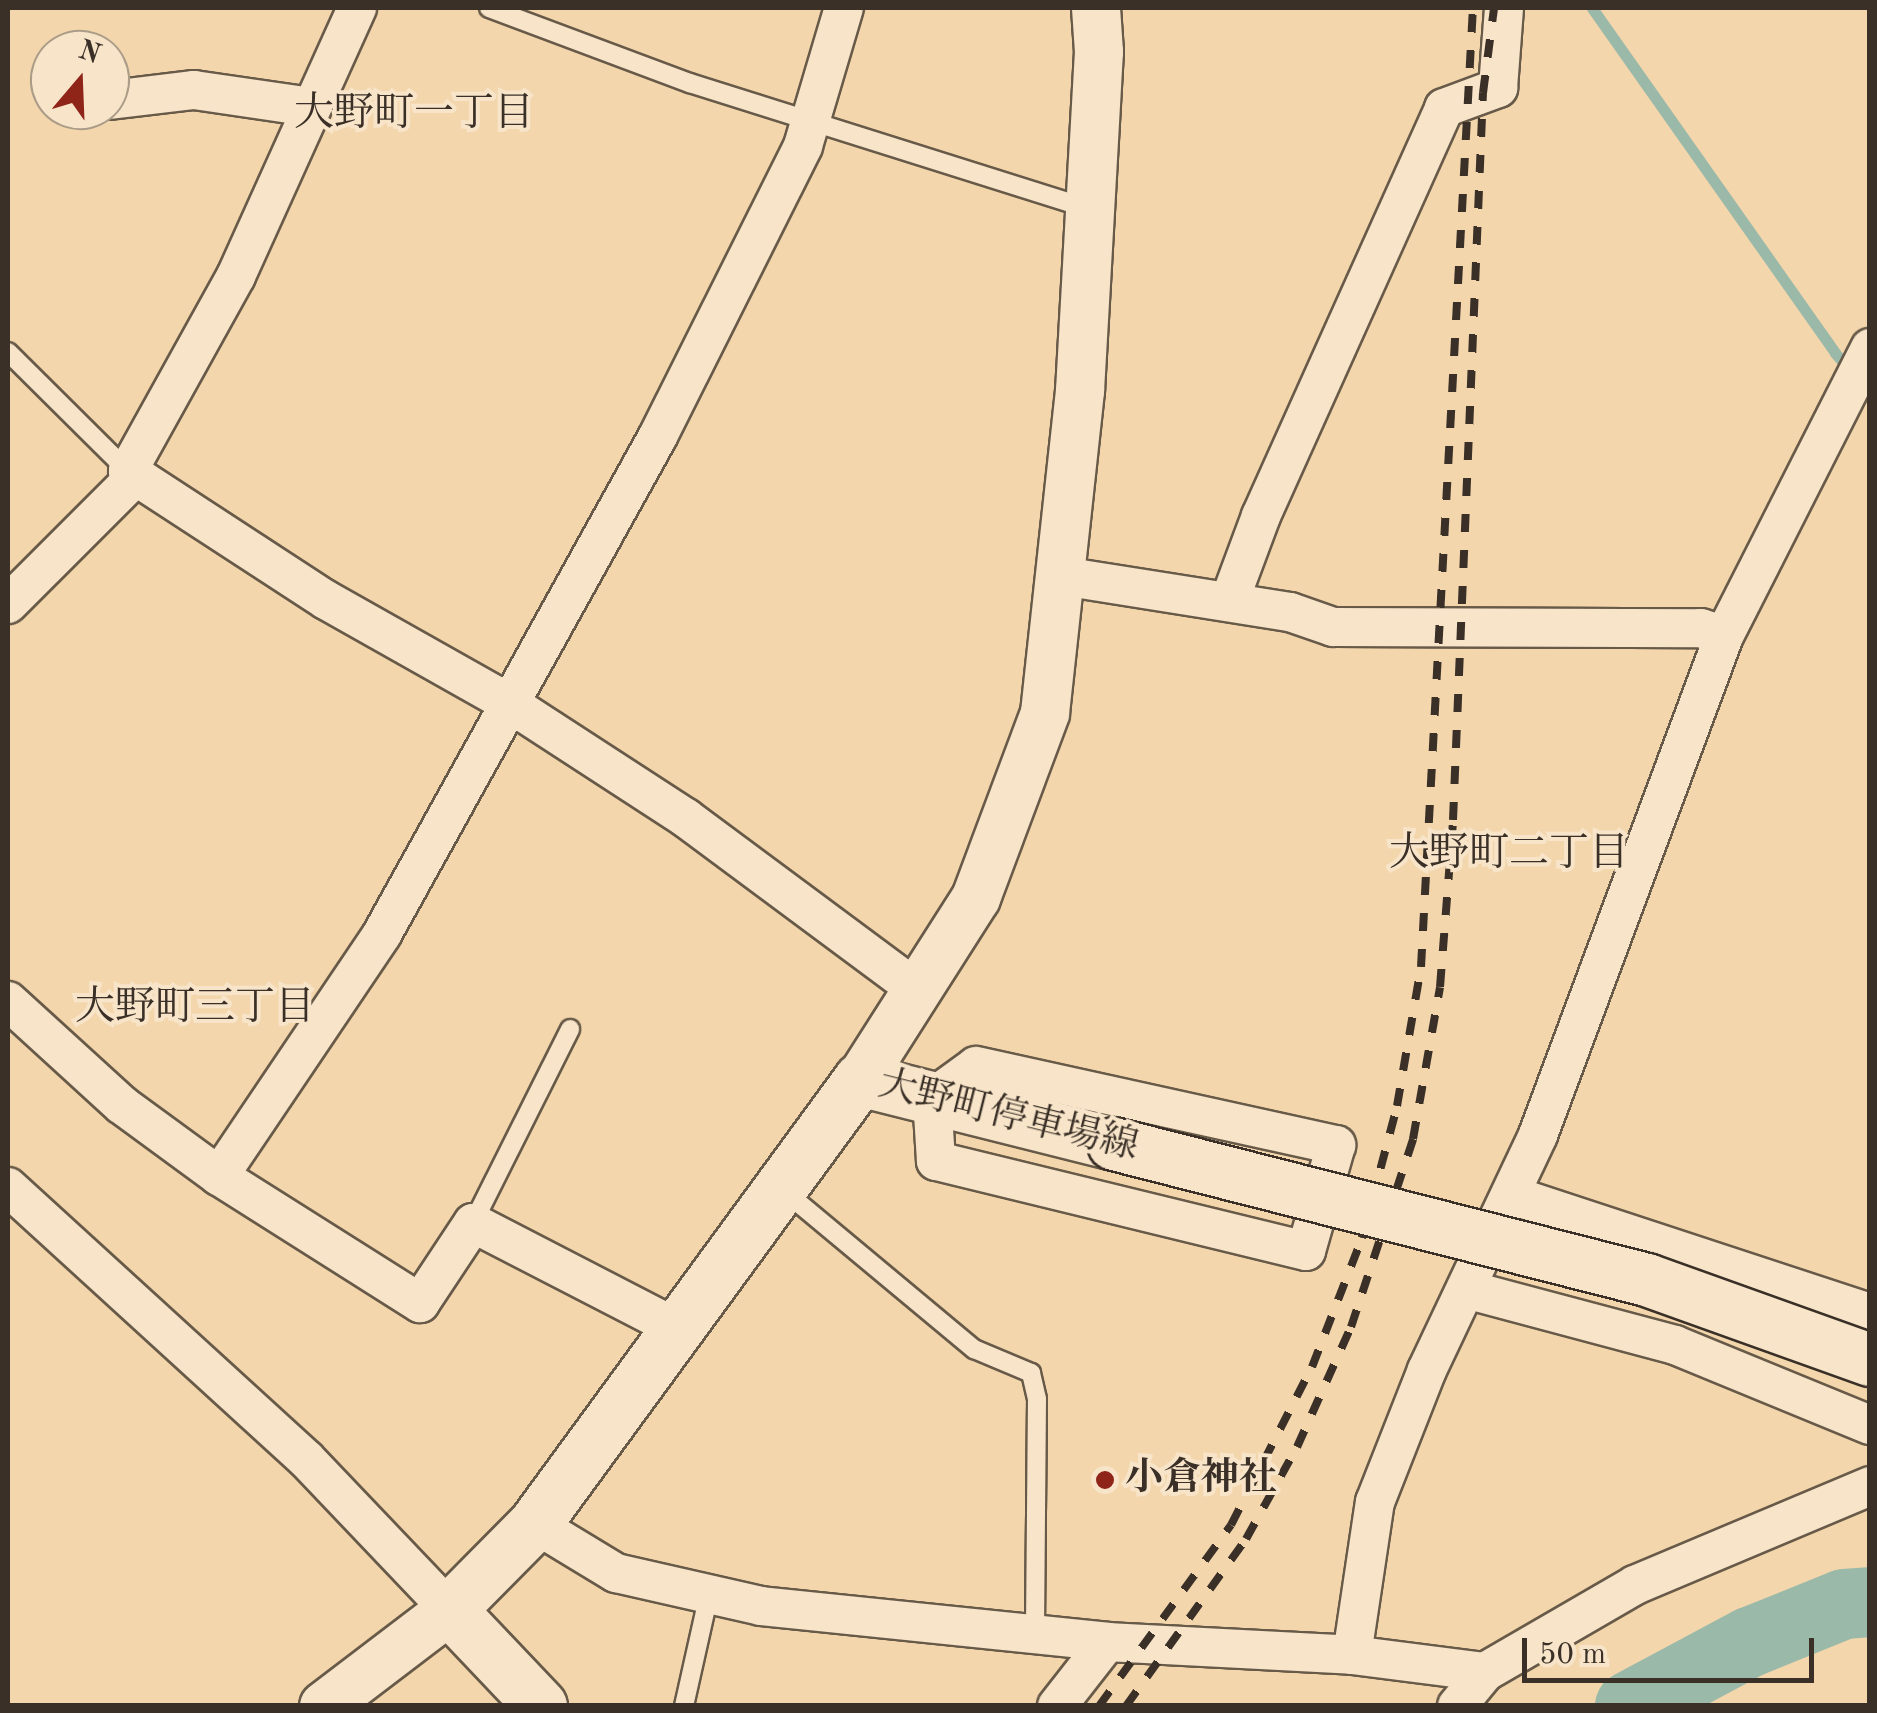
<!DOCTYPE html>
<html>
<head>
<meta charset="utf-8">
<style>
  body { margin:0 }
  #map { position:relative; width:1877px; height:1713px; overflow:hidden; background:#f3d6ac; font-family:"Old Standard TT","Noto Serif JP",serif }
  div>[style] { position:absolute }
  .stream>* { height:11px; margin:-5.5px; padding:0 5.5px; transform-origin:5.5px; border-radius:5.5px; background:#9bb9a9 }
  .river>* { height:70px; margin:-35px; padding:0 35px; transform-origin:35px; border-radius:35px; background:#9bb9a9 }
  .roads { filter:drop-shadow(2px 0 #685a48) drop-shadow(-2px 0 #685a48) drop-shadow(0 2px #685a48) drop-shadow(0 -2px #685a48) }
  .service>* { height:18px; margin:-9px; padding:0 9px; transform-origin:9px; border-radius:9px; background:#f7e4c9 }
  .minor>* { height:38px; margin:-19px; padding:0 19px; transform-origin:19px; border-radius:19px; background:#f7e4c9 }
  .tertiary>* { height:48px; margin:-24px; padding:0 24px; transform-origin:24px; border-radius:24px; background:#f7e4c9 }
  .secondary>* { height:52px; margin:-26px; padding:0 26px; transform-origin:26px; border-radius:26px; background:#f7e4c9 }
  .rail>* { height:8px; margin-top:-4px; transform-origin:0; background:repeating-linear-gradient(90deg,#3a3027 0 18px,transparent 0 36px) }
  .bridges { filter:drop-shadow(2px 0 #3a3027) drop-shadow(-2px 0 #3a3027) drop-shadow(0 2px #3a3027) drop-shadow(0 -2px #3a3027) }
  .secondary-bridge>* { height:52px; margin:-26px; padding:0 26px; transform-origin:26px; border-radius:26px; background:#f7e4c9 }
  .dots>* { width:28px; height:28px; translate:-50% -50%; box-sizing:border-box; border:5px solid #f7e4c9; border-radius:50% }
  span { translate:-50% -50%; white-space:nowrap; text-align:center; line-height:1.15; -webkit-text-stroke:8px #f7e4c9; paint-order:stroke }
  .street-label { font-size:38px; color:#3a3027 }
  .poi-label { font-size:38px; color:#3a3027; font-weight:700 }
  .left { translate:0 -50%; text-align:left }
  .neighbourhood-label { font-size:40px; color:#3a3027 }
  .frame { position:absolute; inset:0; border:10px solid #3a3027; pointer-events:none }
  .north { position:absolute; left:30px; top:30px; width:100px; height:100px; box-sizing:border-box; background:#f7e4c9; border:2px solid #ab9c88; border-radius:50%; rotate:19deg; font-size:28px; font-weight:700; line-height:40px; text-align:center; color:#3a3027 }
  .north::after { content:''; display:block; margin:auto; width:35px; height:45px; background:#8f2418; clip-path:polygon(50% 0,100% 100%,50% 72%,0 100%) }
  .scale { position:absolute; left:1522px; top:1638px; width:292px; height:45px; box-sizing:border-box; border:5px solid #3a3027; border-top:0; padding-left:12px; font-size:30px; line-height:35px; white-space:nowrap; color:#3a3027; -webkit-text-stroke:8px #f7e4c9; paint-order:stroke }
</style>
</head>
<body>
<div id="map">
  <div class="stream">
    <div style="left:1592px;top:8px;width:422px;rotate:54.8deg"></div>
    <div style="left:1835px;top:353px;width:52px;rotate:48.1deg"></div>
  </div>
  <div class="river">
    <div style="left:1630px;top:1706px;width:136px;rotate:-28.1deg"></div>
    <div style="left:1750px;top:1642px;width:101px;rotate:-22deg"></div>
    <div style="left:1844px;top:1604px;width:26px;rotate:-4deg"></div>
  </div>
  <div class="roads">
    <div class="service">
      <div style="left:489px;top:8px;width:215px;rotate:20.5deg"></div>
      <div style="left:690px;top:83px;width:418px;rotate:17.5deg"></div>
      <div style="left:8px;top:352px;width:169px;rotate:44.8deg"></div>
      <div style="left:783px;top:1190px;width:249px;rotate:39.8deg"></div>
      <div style="left:974px;top:1349px;width:62px;rotate:22.8deg"></div>
      <div style="left:1031px;top:1373px;width:27px;rotate:77deg"></div>
      <div style="left:1037px;top:1399px;width:236px;rotate:90.5deg"></div>
      <div style="left:473px;top:1223px;width:217px;rotate:-63.4deg"></div>
      <div style="left:684px;top:1706px;width:115px;rotate:-77.4deg"></div>
    </div>
    <div class="minor">
      <div style="left:357px;top:8px;width:294px;rotate:114.3deg"></div>
      <div style="left:236px;top:276px;width:223px;rotate:119deg"></div>
      <div style="left:128px;top:471px;width:236px;rotate:33.1deg"></div>
      <div style="left:326px;top:600px;width:214px;rotate:29.4deg"></div>
      <div style="left:512px;top:705px;width:207px;rotate:33deg"></div>
      <div style="left:686px;top:818px;width:292px;rotate:36.6deg"></div>
      <div style="left:110px;top:100px;width:85px;rotate:-6.8deg"></div>
      <div style="left:194px;top:90px;width:117px;rotate:8.3deg"></div>
      <div style="left:1062px;top:576px;width:231px;rotate:9deg"></div>
      <div style="left:1290px;top:612px;width:46px;rotate:19.2deg"></div>
      <div style="left:1333px;top:627px;width:368px;rotate:0.2deg"></div>
      <div style="left:1701px;top:628px;width:24px;rotate:19deg"></div>
      <div style="left:1229px;top:602px;width:92px;rotate:-69.6deg"></div>
      <div style="left:1261px;top:516px;width:447px;rotate:-65.8deg"></div>
      <div style="left:1444px;top:108px;width:58px;rotate:-20.3deg"></div>
      <div style="left:1498px;top:88px;width:80px;rotate:-85.7deg"></div>
      <div style="left:8px;top:604px;width:181px;rotate:-45deg"></div>
      <div style="left:8px;top:1001px;width:154px;rotate:42.4deg"></div>
      <div style="left:122px;top:1105px;width:120px;rotate:36.2deg"></div>
      <div style="left:219px;top:1176px;width:238px;rotate:32.3deg"></div>
      <div style="left:420px;top:1303px;width:96px;rotate:-56.5deg"></div>
      <div style="left:473px;top:1223px;width:233px;rotate:27.3deg"></div>
      <div style="left:976px;top:1066px;width:369px;rotate:12.4deg"></div>
      <div style="left:1336px;top:1145px;width:110px;rotate:105.8deg"></div>
      <div style="left:1306px;top:1251px;width:381px;rotate:-166.3deg"></div>
      <div style="left:936px;top:1161px;width:63px;rotate:-93.6deg"></div>
      <div style="left:932px;top:1098px;width:54px;rotate:-36deg"></div>
      <div style="left:219px;top:1176px;width:292px;rotate:-56deg"></div>
      <div style="left:382px;top:934px;width:569px;rotate:-61deg"></div>
      <div style="left:658px;top:436px;width:324px;rotate:-63.4deg"></div>
      <div style="left:803px;top:146px;width:144px;rotate:-73.5deg"></div>
      <div style="left:8px;top:1187px;width:403px;rotate:42.4deg"></div>
      <div style="left:306px;top:1459px;width:209px;rotate:46.4deg"></div>
      <div style="left:1511px;top:1195px;width:378px;rotate:18.2deg"></div>
      <div style="left:1469px;top:1290px;width:213px;rotate:14.9deg"></div>
      <div style="left:1675px;top:1345px;width:211px;rotate:22.3deg"></div>
      <div style="left:535px;top:1524px;width:95px;rotate:31.2deg"></div>
      <div style="left:616px;top:1573px;width:149px;rotate:12.8deg"></div>
      <div style="left:761px;top:1606px;width:348px;rotate:5.9deg"></div>
      <div style="left:1107px;top:1642px;width:245px;rotate:3deg"></div>
      <div style="left:1352px;top:1655px;width:134px;rotate:7.3deg"></div>
      <div style="left:1485px;top:1672px;width:173px;rotate:-30.1deg"></div>
      <div style="left:1635px;top:1585px;width:255px;rotate:-22.8deg"></div>
      <div style="left:1352px;top:1655px;width:155px;rotate:-81.5deg"></div>
      <div style="left:1375px;top:1502px;width:142px;rotate:-68.5deg"></div>
      <div style="left:1427px;top:1370px;width:260px;rotate:-64.7deg"></div>
      <div style="left:1538px;top:1135px;width:533px;rotate:-69.56deg"></div>
      <div style="left:1724px;top:636px;width:323px;rotate:-63.1deg"></div>
      <div style="left:1057px;top:1706px;width:81px;rotate:-52deg"></div>
      <div style="left:1457px;top:1706px;width:44px;rotate:-50.5deg"></div>
    </div>
    <div class="tertiary">
      <div style="left:860px;top:1080px;width:216px;rotate:-57.5deg"></div>
      <div style="left:976px;top:898px;width:197px;rotate:-69.5deg"></div>
      <div style="left:1045px;top:713px;width:324px;rotate:-83.8deg"></div>
      <div style="left:1080px;top:391px;width:340px;rotate:-86.8deg"></div>
      <div style="left:1099px;top:52px;width:44px;rotate:-93.9deg"></div>
      <div style="left:324px;top:1706px;width:158px;rotate:-37.3deg"></div>
    </div>
    <div class="secondary">
      <div style="left:541px;top:1706px;width:132px;rotate:-133.5deg"></div>
      <div style="left:450px;top:1610px;width:121px;rotate:-45.3deg"></div>
      <div style="left:535px;top:1524px;width:550px;rotate:-53.8deg"></div>
      <div style="left:860px;top:1080px;width:262px;rotate:14.1deg"></div>
    </div>
  </div>
  <div class="rail">
    <div style="left:1099px;top:1706px;width:224px;rotate:-53.9deg"></div>
    <div style="left:1231px;top:1525px;width:178px;rotate:-62.9deg"></div>
    <div style="left:1312px;top:1367px;width:138px;rotate:-68.8deg"></div>
    <div style="left:1362px;top:1238px;width:137px;rotate:-75.1deg"></div>
    <div style="left:1397px;top:1106px;width:141px;rotate:-80.2deg"></div>
    <div style="left:1421px;top:967px;width:960px;rotate:-86.9deg"></div>
    <div style="left:1126px;top:1706px;width:206px;rotate:-54.3deg"></div>
    <div style="left:1246px;top:1539px;width:105px;rotate:-61deg"></div>
    <div style="left:1297px;top:1447px;width:132px;rotate:-65.8deg"></div>
    <div style="left:1351px;top:1327px;width:198px;rotate:-71.7deg"></div>
    <div style="left:1413px;top:1139px;width:154px;rotate:-79.9deg"></div>
    <div style="left:1440px;top:987px;width:168px;rotate:-85.5deg"></div>
    <div style="left:1453px;top:820px;width:728px;rotate:-87.64deg"></div>
    <div style="left:1483px;top:93px;width:86px;rotate:-82.6deg"></div>
  </div>
  <div class="bridges">
    <div class="secondary-bridge">
      <div style="left:1114px;top:1144px;width:550px;rotate:14.31deg"></div>
      <div style="left:1647px;top:1280px;width:237px;rotate:19.7deg"></div>
    </div>
  </div>
  <div class="dots">
    <div style="left:1105px;top:1480px;background:#8f2418"></div>
  </div>
  <div class="street-label">
    <span style="left:1008px;top:1117px;rotate:14deg">大野町停車場線</span>
  </div>
  <div class="poi-label">
    <span class="left" style="left:1125px;top:1480px">小倉神社</span>
  </div>
  <div class="neighbourhood-label">
    <span style="left:414px;top:115px">大野町一丁目</span>
    <span style="left:1509px;top:855px">大野町二丁目</span>
    <span style="left:195px;top:1009px">大野町三丁目</span>
  </div>
  <div class="frame"></div>
  <div class="north">N</div>
  <div class="scale">50 m</div>
</div>
</body>
</html>
